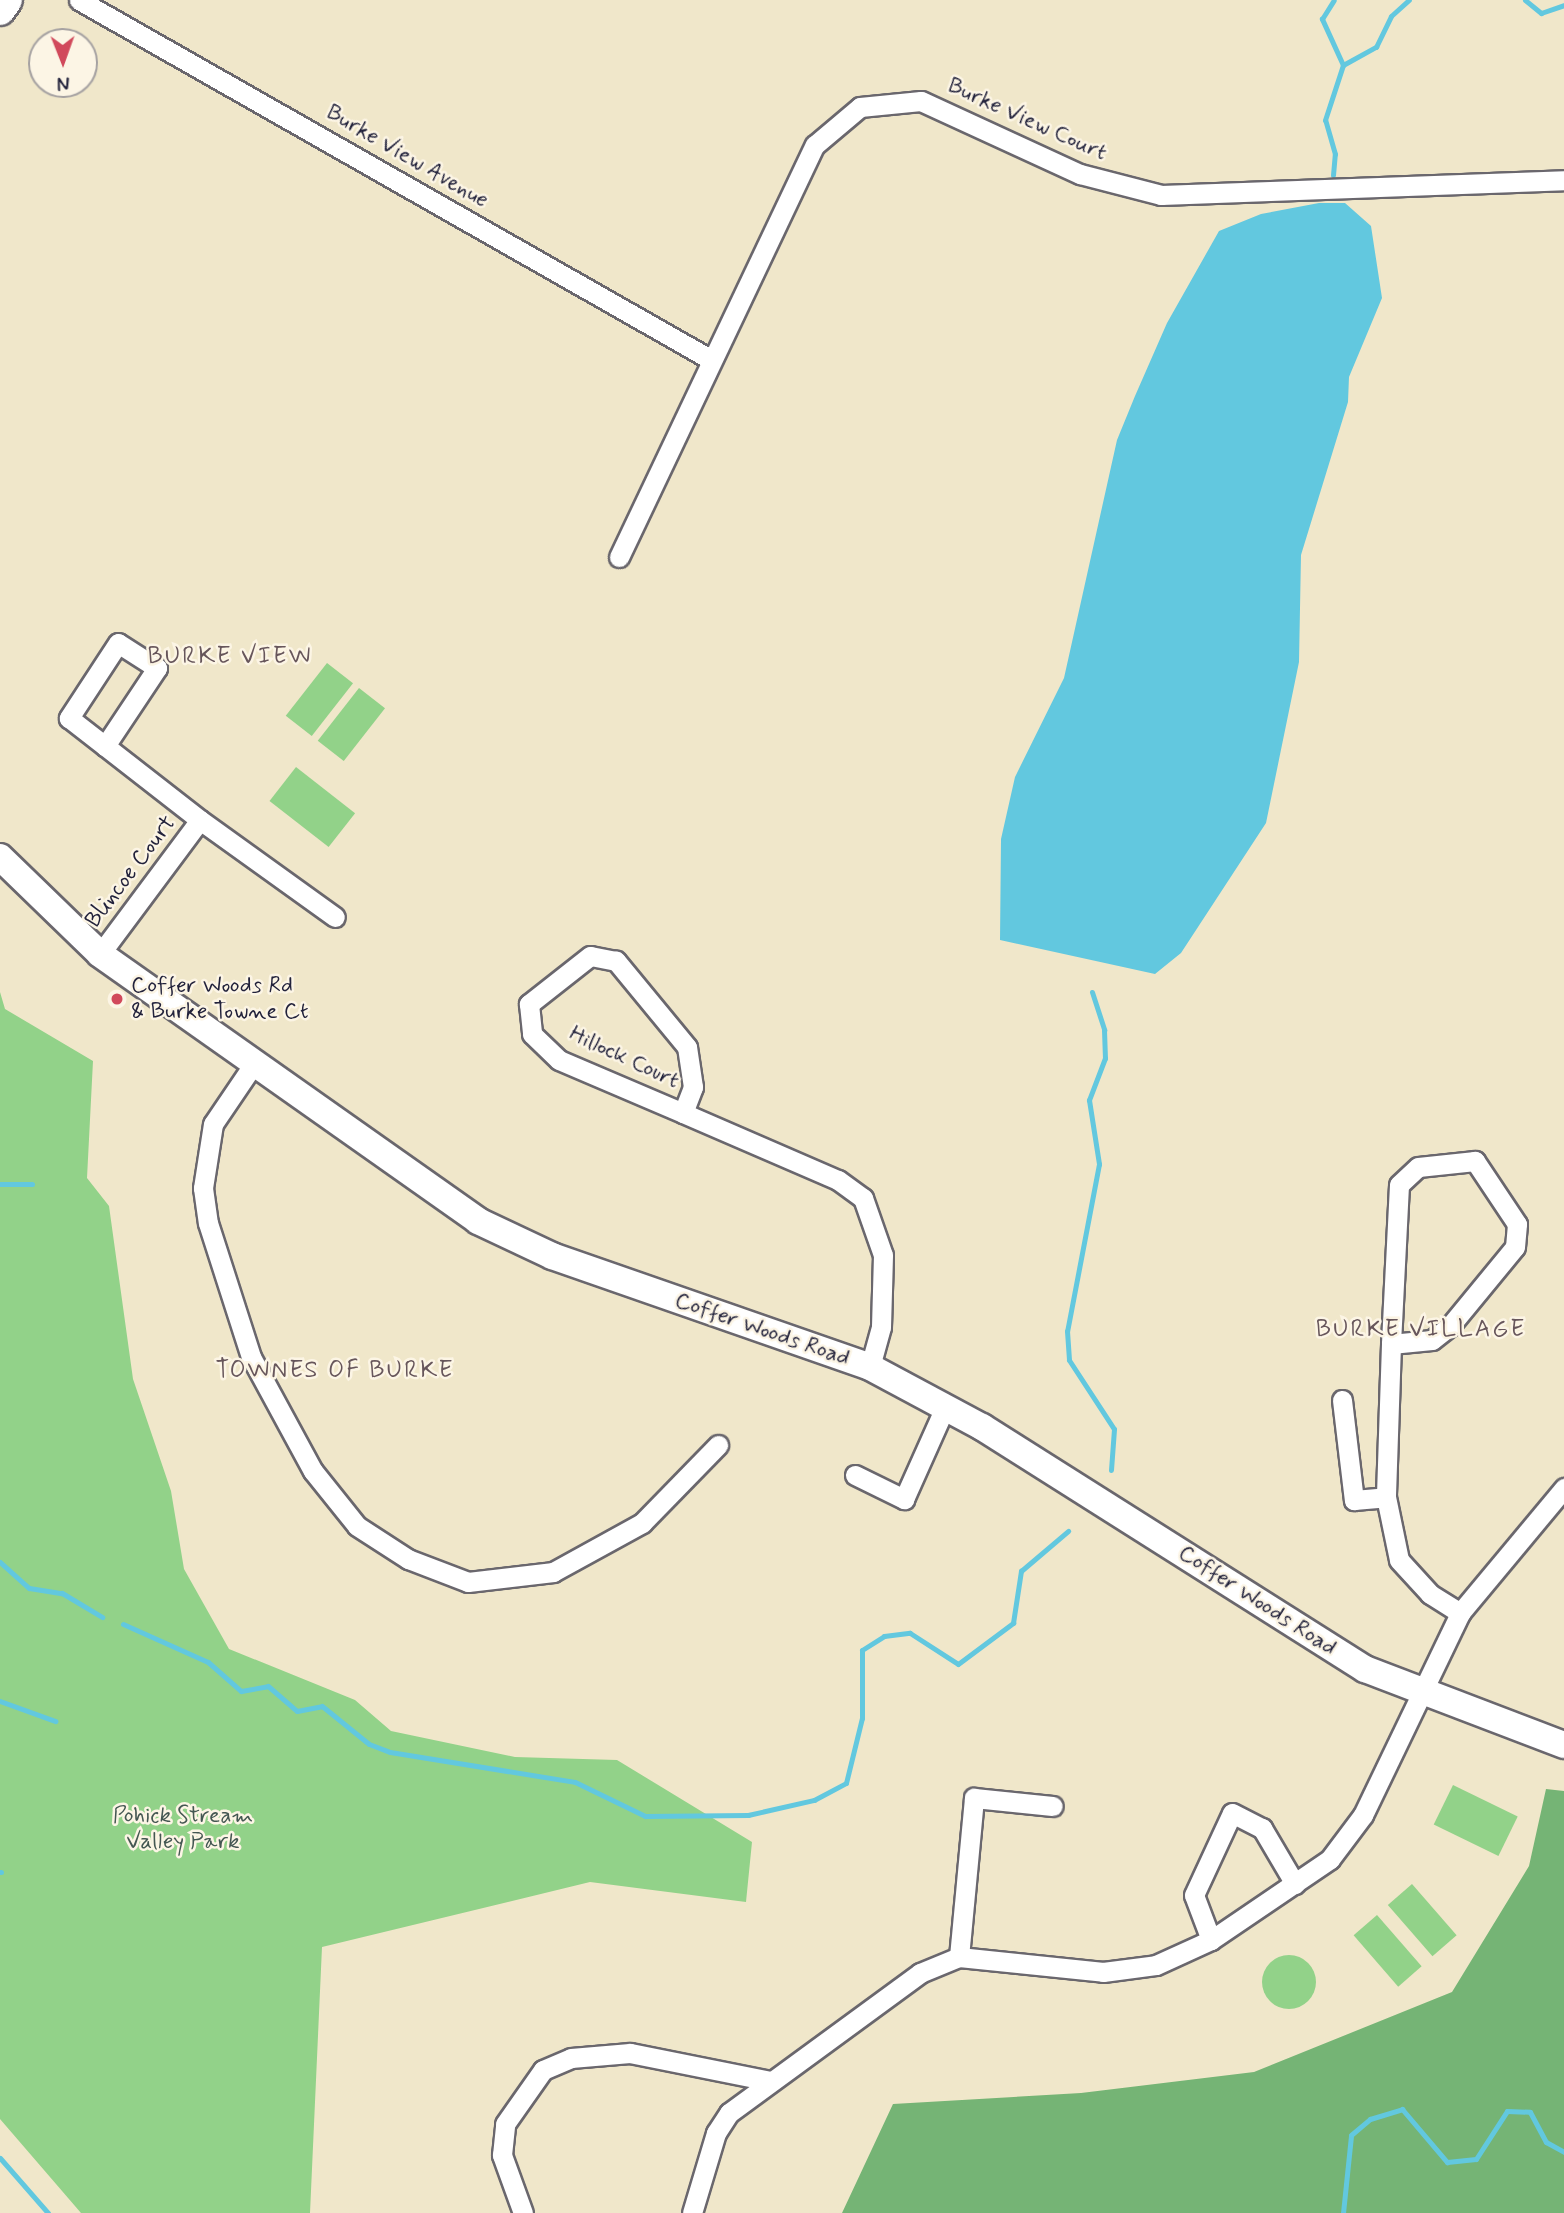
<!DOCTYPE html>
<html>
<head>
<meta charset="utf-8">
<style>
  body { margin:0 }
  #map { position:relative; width:1564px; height:2213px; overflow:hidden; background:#f0e7ca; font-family:Mynerve,sans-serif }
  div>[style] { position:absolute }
  .green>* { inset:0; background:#92d289; transform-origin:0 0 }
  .round { border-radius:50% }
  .forest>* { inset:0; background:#75b475 }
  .water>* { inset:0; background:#62c8df }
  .stream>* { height:5px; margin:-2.5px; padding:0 2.5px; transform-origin:2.5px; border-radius:2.5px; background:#62c8df }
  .roads { filter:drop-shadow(2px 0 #6a676d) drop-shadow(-2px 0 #6a676d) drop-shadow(0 2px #6a676d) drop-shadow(0 -2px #6a676d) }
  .street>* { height:19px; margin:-9.5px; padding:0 9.5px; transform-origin:9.5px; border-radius:9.5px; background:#fff }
  .secondary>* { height:26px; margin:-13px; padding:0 13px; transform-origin:13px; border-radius:13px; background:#fff }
  .primary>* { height:30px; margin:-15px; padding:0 15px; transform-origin:15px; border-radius:15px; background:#fff }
  .dots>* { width:19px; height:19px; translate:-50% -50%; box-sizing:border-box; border:4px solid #fcf5e5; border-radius:50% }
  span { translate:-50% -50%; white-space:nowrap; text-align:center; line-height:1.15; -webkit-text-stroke:5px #fcf5e5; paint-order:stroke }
  .street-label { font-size:23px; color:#22223b }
  .poi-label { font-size:23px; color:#22223b }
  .left { translate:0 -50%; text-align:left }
  .park-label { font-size:23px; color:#445752 }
  .neighbourhood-label { font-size:24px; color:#67565b; letter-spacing:2px }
  .north { position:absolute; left:28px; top:28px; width:70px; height:70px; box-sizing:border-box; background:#fcf5e5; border:2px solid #a5a1a1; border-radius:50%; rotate:179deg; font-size:19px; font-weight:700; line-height:28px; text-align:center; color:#22223b }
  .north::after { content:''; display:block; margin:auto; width:24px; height:32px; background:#d1495b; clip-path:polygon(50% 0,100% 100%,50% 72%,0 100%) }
</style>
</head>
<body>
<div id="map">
  <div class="green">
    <div style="left:327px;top:663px;width:33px;height:67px;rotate:38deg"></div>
    <div style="left:359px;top:688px;width:33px;height:67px;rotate:38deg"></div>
    <div style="left:296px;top:767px;width:75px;height:43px;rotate:38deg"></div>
    <div style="clip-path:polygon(0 992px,5px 1009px,93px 1061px,87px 1178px,109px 1206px,133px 1379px,171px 1491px,184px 1569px,229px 1649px,355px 1700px,391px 1731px,515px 1757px,617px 1760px,752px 1842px,746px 1902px,590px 1882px,322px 1947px,310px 2213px,81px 2213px,0 2119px)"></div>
    <div style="left:1453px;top:1785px;width:72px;height:44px;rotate:26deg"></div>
    <div style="left:1412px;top:1884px;width:68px;height:32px;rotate:49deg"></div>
    <div style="left:1377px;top:1915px;width:68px;height:31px;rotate:49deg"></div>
    <div class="round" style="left:1262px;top:1955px;width:54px;height:54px"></div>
  </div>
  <div class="forest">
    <div style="clip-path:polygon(1546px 1789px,1564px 1791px,1564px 2213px,842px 2213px,893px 2104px,1081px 2093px,1254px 2072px,1452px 1992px,1529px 1866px)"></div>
  </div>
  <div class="water">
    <div style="clip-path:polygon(1319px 203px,1345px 203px,1371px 226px,1382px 298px,1349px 377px,1348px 402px,1301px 555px,1299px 662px,1266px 823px,1181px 953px,1155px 974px,1000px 940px,1001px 839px,1015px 777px,1064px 678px,1117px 440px,1135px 396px,1167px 323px,1219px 231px,1261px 214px)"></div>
  </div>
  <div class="stream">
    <div style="left:1525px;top:0;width:21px;rotate:39deg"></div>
    <div style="left:1541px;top:13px;width:24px;rotate:-19deg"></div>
    <div style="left:1343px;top:65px;width:38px;rotate:-29deg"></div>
    <div style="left:1376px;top:47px;width:34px;rotate:-64deg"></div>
    <div style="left:1391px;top:16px;width:24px;rotate:-42deg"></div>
    <div style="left:1333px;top:175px;width:21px;rotate:-85deg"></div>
    <div style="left:1335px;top:154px;width:35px;rotate:-106deg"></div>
    <div style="left:1325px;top:120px;width:58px;rotate:-71.9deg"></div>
    <div style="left:1343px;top:65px;width:51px;rotate:-114.5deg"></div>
    <div style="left:1322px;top:19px;width:22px;rotate:-58deg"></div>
    <div style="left:1092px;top:992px;width:40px;rotate:72deg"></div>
    <div style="left:1104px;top:1030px;width:28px;rotate:88deg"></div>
    <div style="left:1105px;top:1058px;width:45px;rotate:110.9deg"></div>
    <div style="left:1089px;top:1100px;width:65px;rotate:81.1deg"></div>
    <div style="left:1099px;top:1164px;width:170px;rotate:100.8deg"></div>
    <div style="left:1067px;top:1331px;width:29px;rotate:86deg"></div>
    <div style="left:1069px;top:1360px;width:82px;rotate:56.9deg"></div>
    <div style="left:1114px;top:1429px;width:41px;rotate:94.2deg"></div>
    <div style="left:0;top:1184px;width:32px"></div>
    <div style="left:0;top:1562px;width:39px;rotate:42deg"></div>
    <div style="left:29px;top:1588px;width:33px;rotate:9deg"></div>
    <div style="left:62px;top:1593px;width:47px;rotate:31deg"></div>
    <div style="left:123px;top:1624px;width:93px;rotate:24.1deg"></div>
    <div style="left:208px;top:1662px;width:44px;rotate:41.3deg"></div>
    <div style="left:241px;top:1691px;width:27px;rotate:-10deg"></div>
    <div style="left:268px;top:1686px;width:38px;rotate:41deg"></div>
    <div style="left:297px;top:1711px;width:25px;rotate:-11deg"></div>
    <div style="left:322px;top:1706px;width:60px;rotate:39deg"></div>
    <div style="left:369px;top:1744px;width:22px;rotate:21deg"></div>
    <div style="left:390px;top:1752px;width:187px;rotate:9.2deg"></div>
    <div style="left:575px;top:1782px;width:78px;rotate:25.9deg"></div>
    <div style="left:645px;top:1816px;width:103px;rotate:-0.6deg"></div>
    <div style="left:748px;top:1815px;width:68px;rotate:-12.8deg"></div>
    <div style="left:814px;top:1800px;width:36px;rotate:-28deg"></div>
    <div style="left:846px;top:1783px;width:67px;rotate:-76.2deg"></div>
    <div style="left:862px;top:1718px;width:68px;rotate:-90deg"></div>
    <div style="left:862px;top:1650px;width:26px;rotate:-32deg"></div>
    <div style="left:884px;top:1636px;width:26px;rotate:-7deg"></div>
    <div style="left:910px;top:1633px;width:57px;rotate:32.9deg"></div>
    <div style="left:958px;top:1664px;width:69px;rotate:-36.7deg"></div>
    <div style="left:1013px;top:1623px;width:53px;rotate:-81.3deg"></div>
    <div style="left:1021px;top:1571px;width:62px;rotate:-40.4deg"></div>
    <div style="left:0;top:1701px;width:59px;rotate:20deg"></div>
    <div style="left:0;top:1872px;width:1px"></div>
    <div style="left:0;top:2158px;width:73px;rotate:48.9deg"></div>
    <div style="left:1343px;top:2213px;width:78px;rotate:-84.1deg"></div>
    <div style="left:1351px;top:2135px;width:25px;rotate:-40deg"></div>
    <div style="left:1370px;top:2119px;width:34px;rotate:-17deg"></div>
    <div style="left:1402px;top:2109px;width:70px;rotate:49.7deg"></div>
    <div style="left:1447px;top:2162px;width:29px;rotate:-6deg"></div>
    <div style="left:1476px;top:2159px;width:57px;rotate:-57.1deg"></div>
    <div style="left:1507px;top:2111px;width:23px;rotate:2deg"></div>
    <div style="left:1530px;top:2112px;width:34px;rotate:62deg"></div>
    <div style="left:1546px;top:2142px;width:21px;rotate:29deg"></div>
  </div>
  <div class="roads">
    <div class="street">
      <div style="left:79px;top:0;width:726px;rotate:29.64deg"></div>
      <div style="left:619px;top:557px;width:456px;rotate:-64.6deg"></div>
      <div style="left:815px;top:145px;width:59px;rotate:-40.2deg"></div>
      <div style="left:860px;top:107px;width:61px;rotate:-5.6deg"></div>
      <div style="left:921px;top:101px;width:175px;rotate:24.7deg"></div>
      <div style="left:1080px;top:174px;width:84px;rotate:14.5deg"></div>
      <div style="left:1161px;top:195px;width:403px;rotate:-2.1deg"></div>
      <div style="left:105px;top:746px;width:94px;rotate:-56.3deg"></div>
      <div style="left:157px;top:668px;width:46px;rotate:-147.3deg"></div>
      <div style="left:118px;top:643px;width:90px;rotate:123.2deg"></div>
      <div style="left:69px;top:718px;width:46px;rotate:37.9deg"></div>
      <div style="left:105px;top:746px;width:120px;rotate:37.9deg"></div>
      <div style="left:200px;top:820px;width:166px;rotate:35.7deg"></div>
      <div style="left:100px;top:954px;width:167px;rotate:-53.3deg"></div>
      <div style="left:253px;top:1065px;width:71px;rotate:124.1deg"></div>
      <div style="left:213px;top:1124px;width:65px;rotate:98.9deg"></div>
      <div style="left:203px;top:1188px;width:35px;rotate:82deg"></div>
      <div style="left:208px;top:1223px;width:141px;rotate:72.2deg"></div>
      <div style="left:251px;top:1357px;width:130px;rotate:61.5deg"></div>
      <div style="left:313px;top:1471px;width:70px;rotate:51.3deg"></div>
      <div style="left:357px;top:1526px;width:61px;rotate:32.9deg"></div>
      <div style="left:408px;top:1559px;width:64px;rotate:21deg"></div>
      <div style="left:468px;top:1582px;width:86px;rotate:-6.7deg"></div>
      <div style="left:553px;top:1572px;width:102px;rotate:-28.8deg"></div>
      <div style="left:642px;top:1523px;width:109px;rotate:-45.7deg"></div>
      <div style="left:683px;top:1113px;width:28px;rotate:-69deg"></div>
      <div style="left:693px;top:1087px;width:40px;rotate:-98.5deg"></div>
      <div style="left:687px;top:1047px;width:112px;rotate:-129.5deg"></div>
      <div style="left:616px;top:961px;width:26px;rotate:-169deg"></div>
      <div style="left:590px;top:956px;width:78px;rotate:141.8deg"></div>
      <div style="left:529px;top:1004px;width:30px;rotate:84deg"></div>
      <div style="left:532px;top:1034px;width:37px;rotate:44deg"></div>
      <div style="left:559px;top:1060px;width:135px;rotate:23.1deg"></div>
      <div style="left:683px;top:1113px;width:169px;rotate:23.4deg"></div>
      <div style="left:838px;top:1180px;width:31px;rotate:36deg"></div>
      <div style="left:863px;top:1198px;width:60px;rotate:70.7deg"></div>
      <div style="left:883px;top:1255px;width:72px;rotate:91.6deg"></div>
      <div style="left:881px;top:1327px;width:41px;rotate:105.4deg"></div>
      <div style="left:1391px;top:1344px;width:41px;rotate:-5.6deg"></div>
      <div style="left:1432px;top:1340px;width:23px;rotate:-38deg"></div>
      <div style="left:1450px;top:1326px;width:102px;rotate:-50.6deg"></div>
      <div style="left:1515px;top:1247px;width:23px;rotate:-85deg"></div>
      <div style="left:1517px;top:1224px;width:76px;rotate:-123.7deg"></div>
      <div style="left:1475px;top:1161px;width:57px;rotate:174deg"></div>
      <div style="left:1418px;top:1167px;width:26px;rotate:137deg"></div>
      <div style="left:1399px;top:1185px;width:159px;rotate:92.9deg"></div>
      <div style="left:1391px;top:1344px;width:153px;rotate:91.9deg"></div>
      <div style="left:1386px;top:1497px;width:64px;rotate:78.3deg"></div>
      <div style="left:1399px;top:1560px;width:46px;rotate:47.6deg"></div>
      <div style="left:1430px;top:1594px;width:36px;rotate:32deg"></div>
      <div style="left:1342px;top:1400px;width:101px;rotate:83.2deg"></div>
      <div style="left:1354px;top:1500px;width:32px;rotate:-5deg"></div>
      <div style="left:855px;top:1475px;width:55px;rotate:26.1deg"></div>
      <div style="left:904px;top:1499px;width:103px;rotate:-65.9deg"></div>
      <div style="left:1211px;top:1940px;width:48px;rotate:-110.7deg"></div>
      <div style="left:1194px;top:1895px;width:90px;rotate:-65.1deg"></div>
      <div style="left:1232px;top:1813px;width:34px;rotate:27deg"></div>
      <div style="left:1262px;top:1828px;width:65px;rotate:59.5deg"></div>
      <div style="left:959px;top:1957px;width:160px;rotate:-84.6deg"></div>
      <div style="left:974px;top:1798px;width:79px;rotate:5.8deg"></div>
      <div style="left:523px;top:2213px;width:62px;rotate:-109.9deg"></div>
      <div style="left:502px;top:2155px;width:31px;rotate:-84deg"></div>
      <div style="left:505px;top:2124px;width:66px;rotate:-54.9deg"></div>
      <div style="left:543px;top:2070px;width:30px;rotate:-23deg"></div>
      <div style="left:571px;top:2058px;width:59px;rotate:-4.8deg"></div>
      <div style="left:630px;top:2053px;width:143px;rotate:11.3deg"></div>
      <div style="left:692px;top:2213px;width:84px;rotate:-73.3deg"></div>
      <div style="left:716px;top:2133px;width:24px;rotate:-57deg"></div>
      <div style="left:729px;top:2113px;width:237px;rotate:-36.2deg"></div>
      <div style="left:920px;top:1973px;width:42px;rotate:-22.3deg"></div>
      <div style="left:959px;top:1957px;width:145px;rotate:5.9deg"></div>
      <div style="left:1103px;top:1972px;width:53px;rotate:-7.5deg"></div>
      <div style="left:1156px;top:1965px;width:60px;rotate:-24.4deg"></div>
      <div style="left:1211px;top:1940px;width:144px;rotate:-34.2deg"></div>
      <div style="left:1330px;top:1859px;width:55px;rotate:-53.1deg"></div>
      <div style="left:1363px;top:1815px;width:224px;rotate:-64.3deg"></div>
      <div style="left:1460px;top:1613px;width:163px;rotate:-50.2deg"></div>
    </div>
    <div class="secondary">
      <div style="left:0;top:857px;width:139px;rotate:44.1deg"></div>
      <div style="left:100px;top:954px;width:463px;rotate:35.2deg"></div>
      <div style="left:478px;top:1221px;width:82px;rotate:25.3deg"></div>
      <div style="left:552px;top:1256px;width:337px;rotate:19.2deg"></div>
      <div style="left:870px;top:1367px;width:127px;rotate:28.2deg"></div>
      <div style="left:982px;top:1427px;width:453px;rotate:32.3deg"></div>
      <div style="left:1365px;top:1669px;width:213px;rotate:20.9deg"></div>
    </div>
    <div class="primary">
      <div style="left:0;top:10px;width:12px;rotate:-55deg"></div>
    </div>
  </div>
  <div class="dots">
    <div style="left:117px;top:999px;background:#d1495b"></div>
  </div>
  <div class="street-label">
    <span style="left:1027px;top:120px;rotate:24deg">Burke View Court</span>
    <span style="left:407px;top:157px;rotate:30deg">Burke View Avenue</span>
    <span style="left:131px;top:872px;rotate:-53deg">Blincoe Court</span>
    <span style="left:624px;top:1058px;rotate:25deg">Hillock Court</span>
    <span style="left:762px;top:1330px;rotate:19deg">Coffer Woods Road</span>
    <span style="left:1257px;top:1601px;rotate:33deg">Coffer Woods Road</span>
  </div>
  <div class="poi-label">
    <span class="left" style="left:131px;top:999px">Coffer Woods Rd<br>&amp; Burke Towne Ct</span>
  </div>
  <div class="park-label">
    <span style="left:183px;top:1829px">Pohick Stream<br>Valley Park</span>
  </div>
  <div class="neighbourhood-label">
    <span style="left:230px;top:657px">BURKE VIEW</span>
    <span style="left:1421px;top:1330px">BURKE VILLAGE</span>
    <span style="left:335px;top:1371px">TOWNES OF BURKE</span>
  </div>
  <div class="north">N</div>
</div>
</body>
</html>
